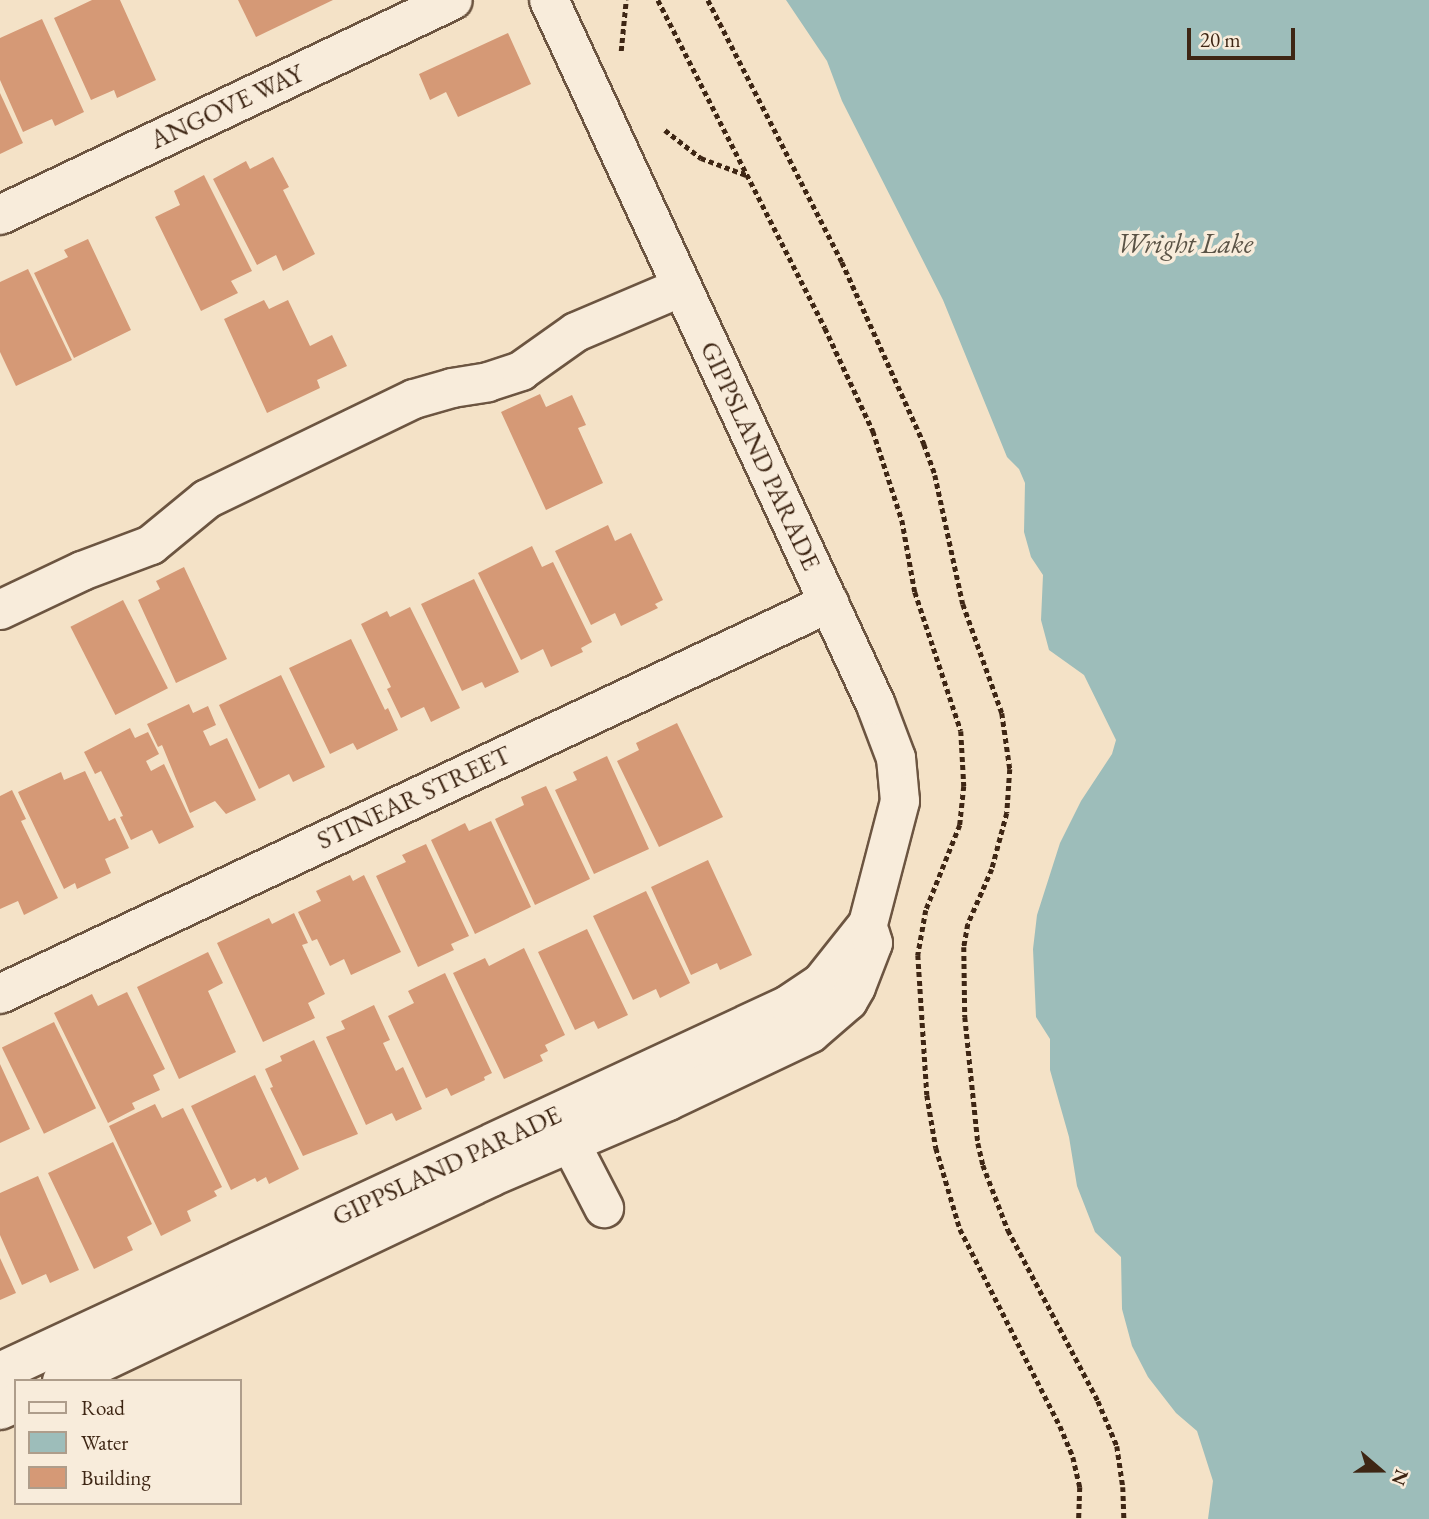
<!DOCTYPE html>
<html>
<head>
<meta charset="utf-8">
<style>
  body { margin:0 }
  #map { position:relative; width:1429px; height:1519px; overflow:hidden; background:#f4e2c7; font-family:"EB Garamond",serif }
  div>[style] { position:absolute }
  .water>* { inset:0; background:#9dbdba }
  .building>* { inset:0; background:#d59976; transform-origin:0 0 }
  .path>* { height:4.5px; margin-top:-2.25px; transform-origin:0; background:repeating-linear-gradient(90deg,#3e2614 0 5px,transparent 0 8.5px) }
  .roads { filter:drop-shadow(2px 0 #6c5541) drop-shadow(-2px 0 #6c5541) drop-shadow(0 2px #6c5541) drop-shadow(0 -2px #6c5541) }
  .minor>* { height:38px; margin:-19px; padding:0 19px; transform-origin:19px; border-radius:19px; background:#f8ecdb }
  span { translate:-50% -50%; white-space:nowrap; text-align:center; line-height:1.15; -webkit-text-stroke:7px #f8ecdb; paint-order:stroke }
  .street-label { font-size:26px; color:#3e2614 }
  .water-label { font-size:28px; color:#5a5346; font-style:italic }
  .legend { position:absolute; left:14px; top:1379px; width:228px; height:126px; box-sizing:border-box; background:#f8ecdb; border:2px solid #ae9d8b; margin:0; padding:9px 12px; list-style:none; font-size:21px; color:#3e2614 }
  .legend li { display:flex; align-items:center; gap:14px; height:35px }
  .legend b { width:35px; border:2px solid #ae9d8b }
  .north { position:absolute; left:1345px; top:1435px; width:70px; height:70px; -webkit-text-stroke:5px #f8ecdb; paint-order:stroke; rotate:110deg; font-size:19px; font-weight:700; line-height:28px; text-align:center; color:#3e2614 }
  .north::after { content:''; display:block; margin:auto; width:24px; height:32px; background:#3e2614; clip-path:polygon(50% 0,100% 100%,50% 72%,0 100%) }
  .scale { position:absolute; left:1187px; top:28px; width:108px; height:32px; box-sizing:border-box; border:4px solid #3e2614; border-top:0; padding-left:9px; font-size:21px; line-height:24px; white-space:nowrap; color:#3e2614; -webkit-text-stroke:5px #f8ecdb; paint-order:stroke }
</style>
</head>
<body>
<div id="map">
  <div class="water">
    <div style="clip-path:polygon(786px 0,1429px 0,1429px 1519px,1208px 1519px,1213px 1481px,1197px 1431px,1176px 1413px,1148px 1377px,1132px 1346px,1122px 1309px,1121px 1257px,1095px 1232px,1077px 1186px,1069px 1137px,1050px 1070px,1050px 1039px,1036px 1017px,1033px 949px,1037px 915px,1060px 843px,1081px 801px,1112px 754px,1116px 740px,1084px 675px,1049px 650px,1041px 620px,1043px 575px,1031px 557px,1024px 532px,1025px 483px,1019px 469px,1007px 457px,943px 300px,842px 101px,827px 61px)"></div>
  </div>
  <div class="building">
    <div style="clip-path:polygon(92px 0,120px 0,156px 80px,117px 98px,114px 90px,91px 100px,54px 18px)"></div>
    <div style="clip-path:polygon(238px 0,333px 0,256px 37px)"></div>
    <div style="clip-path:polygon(42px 19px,84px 112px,55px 126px,52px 119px,23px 132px,0 80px,0 38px)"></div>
    <div style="clip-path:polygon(508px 33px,531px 84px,458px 117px,446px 92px,430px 100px,419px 74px)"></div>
    <div style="clip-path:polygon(0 93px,23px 143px,0 154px)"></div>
    <div style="clip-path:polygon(273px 157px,289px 187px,283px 190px,315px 254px,283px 271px,276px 255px,257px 265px,213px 179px,246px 161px,250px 169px)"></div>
    <div style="clip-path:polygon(204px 175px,252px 271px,231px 281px,238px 293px,201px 311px,155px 217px,180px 205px,174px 191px)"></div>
    <div style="clip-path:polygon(88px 239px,131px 330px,74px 358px,34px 273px,68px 257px,64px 250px)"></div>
    <div style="clip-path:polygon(28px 269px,72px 360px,16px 386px,0 352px,0 282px)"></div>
    <div style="clip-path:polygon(264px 300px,269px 309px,288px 300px,310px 346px,332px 335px,347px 366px,317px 380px,320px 388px,267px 413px,224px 319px)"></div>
    <div style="clip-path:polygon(540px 394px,546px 407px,572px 395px,586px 425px,578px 428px,603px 483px,546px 510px,501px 412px)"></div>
    <div style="clip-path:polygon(608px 525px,615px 541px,631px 533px,663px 600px,655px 604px,658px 608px,621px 626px,615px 613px,591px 625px,555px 551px)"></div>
    <div style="clip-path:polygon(532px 546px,542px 567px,553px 562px,592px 642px,581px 648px,583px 652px,551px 667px,543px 649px,521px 660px,478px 573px)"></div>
    <div style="clip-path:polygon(184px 567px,227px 659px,176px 683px,138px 600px,160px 589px,156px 581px)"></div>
    <div style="clip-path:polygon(474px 579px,519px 672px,485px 688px,482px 682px,462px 691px,421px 604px)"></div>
    <div style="left:123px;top:600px;width:99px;height:59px;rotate:63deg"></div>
    <div style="clip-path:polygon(410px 607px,460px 708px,431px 722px,424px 707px,401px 718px,387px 689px,391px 687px,361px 624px,387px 611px,390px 617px)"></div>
    <div style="clip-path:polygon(351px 639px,385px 710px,388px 708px,398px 730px,357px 750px,353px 743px,330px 754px,289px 668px)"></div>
    <div style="clip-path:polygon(281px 675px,325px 767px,293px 782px,289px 774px,259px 789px,219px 705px)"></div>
    <div style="clip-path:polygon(189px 704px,193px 713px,208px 706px,216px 725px,203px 731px,210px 746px,227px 738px,256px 800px,226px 814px,215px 801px,190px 813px,162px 745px,158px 747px,147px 724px)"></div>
    <div style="clip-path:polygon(677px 723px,723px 817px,659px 847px,617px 761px,639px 750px,636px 743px)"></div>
    <div style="clip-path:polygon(130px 728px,135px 738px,148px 732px,159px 754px,146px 761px,151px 771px,164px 764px,194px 827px,159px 844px,152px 830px,131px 840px,120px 817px,123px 816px,101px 771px,95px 774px,84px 752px)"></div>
    <div style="clip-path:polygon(607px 756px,649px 849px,594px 874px,555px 790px,577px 780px,573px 772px)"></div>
    <div style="clip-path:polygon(85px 771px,109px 821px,115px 818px,129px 848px,105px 859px,111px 873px,77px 889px,75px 883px,64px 889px,18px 792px,61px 772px,64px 780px)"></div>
    <div style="clip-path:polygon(546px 786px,590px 879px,535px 905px,495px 819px,524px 805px,521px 797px)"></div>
    <div style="clip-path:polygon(12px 790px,26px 819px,21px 821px,58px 898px,24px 915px,18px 901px,0 909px,0 796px)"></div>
    <div style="clip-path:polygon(491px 821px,531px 907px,475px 934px,431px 840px,465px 823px,469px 831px)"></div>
    <div style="clip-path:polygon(426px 844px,469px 936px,451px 944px,454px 950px,418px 967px,376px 876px,406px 862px,402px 855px)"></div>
    <div style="clip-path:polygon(708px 860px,752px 955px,720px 970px,717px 963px,691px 975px,651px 887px)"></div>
    <div style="clip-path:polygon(350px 875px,353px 881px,364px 875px,401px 952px,351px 975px,344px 959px,330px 966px,317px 939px,312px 941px,298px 912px,321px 901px,316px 891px)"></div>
    <div style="clip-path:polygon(646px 891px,690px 983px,660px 998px,656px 989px,633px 1000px,593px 916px)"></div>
    <div style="clip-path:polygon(294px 913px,308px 943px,302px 945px,325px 994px,308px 1003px,315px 1018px,263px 1042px,217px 943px,269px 918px,272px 924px)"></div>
    <div style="clip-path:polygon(587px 929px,628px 1015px,598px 1029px,594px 1021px,575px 1030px,538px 952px)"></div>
    <div style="clip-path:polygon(524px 948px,565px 1035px,545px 1045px,548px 1051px,540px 1055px,543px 1061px,504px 1079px,453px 973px,485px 958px,489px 966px)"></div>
    <div style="clip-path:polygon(208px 952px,223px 983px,208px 991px,236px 1052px,179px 1079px,137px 987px)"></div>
    <div style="clip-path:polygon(445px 973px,492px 1073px,484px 1077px,485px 1080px,451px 1096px,447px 1088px,426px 1098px,388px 1016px,414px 1003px,408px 991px)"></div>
    <div style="clip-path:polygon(127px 992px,165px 1069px,153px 1075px,160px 1090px,132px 1103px,135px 1109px,108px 1123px,54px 1013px,92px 994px,98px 1006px)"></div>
    <div style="clip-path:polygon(374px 1005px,390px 1040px,383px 1043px,396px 1071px,403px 1067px,422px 1109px,396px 1121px,392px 1113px,366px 1125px,326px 1037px,345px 1029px,341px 1021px)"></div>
    <div style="left:54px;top:1022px;width:96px;height:58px;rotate:64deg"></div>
    <div style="clip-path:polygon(314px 1040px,358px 1134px,303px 1156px,270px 1088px,273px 1087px,265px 1069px,282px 1061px,280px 1056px)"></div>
    <div style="clip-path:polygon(0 1064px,30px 1129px,0 1143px)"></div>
    <div style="clip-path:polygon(255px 1075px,299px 1169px,269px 1184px,266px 1177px,257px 1182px,255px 1178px,231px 1190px,191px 1106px)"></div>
    <div style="clip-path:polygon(155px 1104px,162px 1118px,183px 1108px,222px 1187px,214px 1191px,217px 1196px,187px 1211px,191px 1221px,161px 1236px,109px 1126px)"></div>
    <div style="clip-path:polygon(113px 1142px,152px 1224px,127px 1237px,133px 1250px,94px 1269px,48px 1173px)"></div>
    <div style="clip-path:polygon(38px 1176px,79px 1270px,50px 1283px,46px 1274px,22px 1285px,0 1235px,0 1193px)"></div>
    <div style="clip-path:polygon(0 1258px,16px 1293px,0 1300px)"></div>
  </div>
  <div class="path">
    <div style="left:658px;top:0;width:368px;rotate:63deg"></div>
    <div style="left:825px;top:328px;width:114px;rotate:65deg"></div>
    <div style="left:873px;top:431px;width:94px;rotate:72deg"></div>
    <div style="left:902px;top:520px;width:73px;rotate:79.8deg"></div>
    <div style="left:915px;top:592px;width:146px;rotate:71.7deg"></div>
    <div style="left:961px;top:731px;width:55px;rotate:86.9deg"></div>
    <div style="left:964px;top:786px;width:39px;rotate:96deg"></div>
    <div style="left:960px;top:825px;width:92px;rotate:111.8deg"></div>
    <div style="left:926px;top:910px;width:46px;rotate:100.1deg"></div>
    <div style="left:918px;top:955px;width:140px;rotate:86.3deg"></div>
    <div style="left:927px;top:1095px;width:54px;rotate:80.4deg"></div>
    <div style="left:936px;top:1148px;width:84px;rotate:73.5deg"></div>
    <div style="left:960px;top:1229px;width:221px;rotate:63.1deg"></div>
    <div style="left:1060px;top:1426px;width:34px;rotate:67deg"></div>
    <div style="left:1073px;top:1457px;width:31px;rotate:77deg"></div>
    <div style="left:1080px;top:1487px;width:32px;rotate:92deg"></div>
    <div style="left:708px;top:0;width:294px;rotate:62.9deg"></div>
    <div style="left:842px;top:262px;width:200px;rotate:65.7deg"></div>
    <div style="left:924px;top:444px;width:33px;rotate:70deg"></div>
    <div style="left:935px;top:475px;width:132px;rotate:77.8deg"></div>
    <div style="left:963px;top:604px;width:116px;rotate:70.3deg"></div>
    <div style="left:1002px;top:713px;width:57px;rotate:81.9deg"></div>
    <div style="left:1010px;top:769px;width:44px;rotate:93.9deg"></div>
    <div style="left:1007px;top:813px;width:58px;rotate:105deg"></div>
    <div style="left:992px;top:869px;width:60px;rotate:113.6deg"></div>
    <div style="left:968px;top:924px;width:23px;rotate:100deg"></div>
    <div style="left:964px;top:947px;width:70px;rotate:89.2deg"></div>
    <div style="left:965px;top:1017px;width:127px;rotate:84.1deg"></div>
    <div style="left:978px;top:1143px;width:23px;rotate:77deg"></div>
    <div style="left:983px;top:1165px;width:70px;rotate:69deg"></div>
    <div style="left:1008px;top:1230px;width:193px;rotate:62.2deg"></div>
    <div style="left:1098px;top:1401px;width:49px;rotate:67.1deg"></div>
    <div style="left:1117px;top:1446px;width:41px;rotate:81.7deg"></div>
    <div style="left:1123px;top:1487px;width:32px;rotate:88deg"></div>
    <div style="left:621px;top:51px;width:51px;rotate:-84.4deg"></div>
    <div style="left:665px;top:130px;width:46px;rotate:37.9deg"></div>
    <div style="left:701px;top:158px;width:48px;rotate:20.7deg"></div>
  </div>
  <div class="roads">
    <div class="minor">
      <div style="left:0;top:215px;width:501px;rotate:-25.39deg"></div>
      <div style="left:0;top:610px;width:91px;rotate:-25.4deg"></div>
      <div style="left:82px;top:571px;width:74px;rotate:-20.6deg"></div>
      <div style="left:151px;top:545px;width:72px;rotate:-39.4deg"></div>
      <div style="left:207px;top:499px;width:230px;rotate:-25.8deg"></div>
      <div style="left:414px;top:399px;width:40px;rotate:-16deg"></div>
      <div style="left:452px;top:388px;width:36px;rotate:-9deg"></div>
      <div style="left:488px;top:382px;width:35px;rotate:-18deg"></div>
      <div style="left:521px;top:371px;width:67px;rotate:-35.3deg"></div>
      <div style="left:576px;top:332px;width:115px;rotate:-23deg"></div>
      <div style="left:0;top:994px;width:917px;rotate:-25.25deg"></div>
      <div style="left:560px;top:1123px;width:96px;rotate:62.6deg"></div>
      <div style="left:0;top:1372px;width:869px;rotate:-24.97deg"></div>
      <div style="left:788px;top:1005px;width:40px;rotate:-34deg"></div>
      <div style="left:821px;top:983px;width:75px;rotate:-51.5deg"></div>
      <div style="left:868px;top:924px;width:127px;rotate:-75.4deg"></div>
      <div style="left:900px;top:801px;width:43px;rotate:-95.3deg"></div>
      <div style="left:896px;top:758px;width:57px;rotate:-110.7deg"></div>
      <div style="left:876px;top:705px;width:777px;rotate:-114.88deg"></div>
      <div style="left:62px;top:1381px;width:475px;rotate:-25.4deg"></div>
      <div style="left:491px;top:1177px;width:193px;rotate:-23.2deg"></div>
      <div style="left:668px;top:1101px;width:158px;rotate:-25.4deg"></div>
      <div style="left:811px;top:1033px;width:49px;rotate:-40.9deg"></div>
      <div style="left:848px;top:1001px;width:16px;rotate:-60deg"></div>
      <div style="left:856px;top:987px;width:47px;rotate:-68.9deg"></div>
      <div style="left:873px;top:943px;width:10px;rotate:-107deg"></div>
      <div style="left:0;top:1410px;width:17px;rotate:-24deg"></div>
    </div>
  </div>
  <div class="street-label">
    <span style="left:227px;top:107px;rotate:-25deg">ANGOVE WAY</span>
    <span style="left:760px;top:456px;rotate:65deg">GIPPSLAND PARADE</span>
    <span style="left:414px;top:798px;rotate:-25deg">STINEAR STREET</span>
    <span style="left:447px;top:1166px;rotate:-25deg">GIPPSLAND PARADE</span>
  </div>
  <div class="water-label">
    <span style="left:1185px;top:243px">Wright Lake</span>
  </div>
  <ul class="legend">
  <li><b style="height:9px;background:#f8ecdb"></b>Road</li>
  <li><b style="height:19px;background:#9dbdba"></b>Water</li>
  <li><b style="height:19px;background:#d59976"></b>Building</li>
  </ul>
  <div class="north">N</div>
  <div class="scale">20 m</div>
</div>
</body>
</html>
